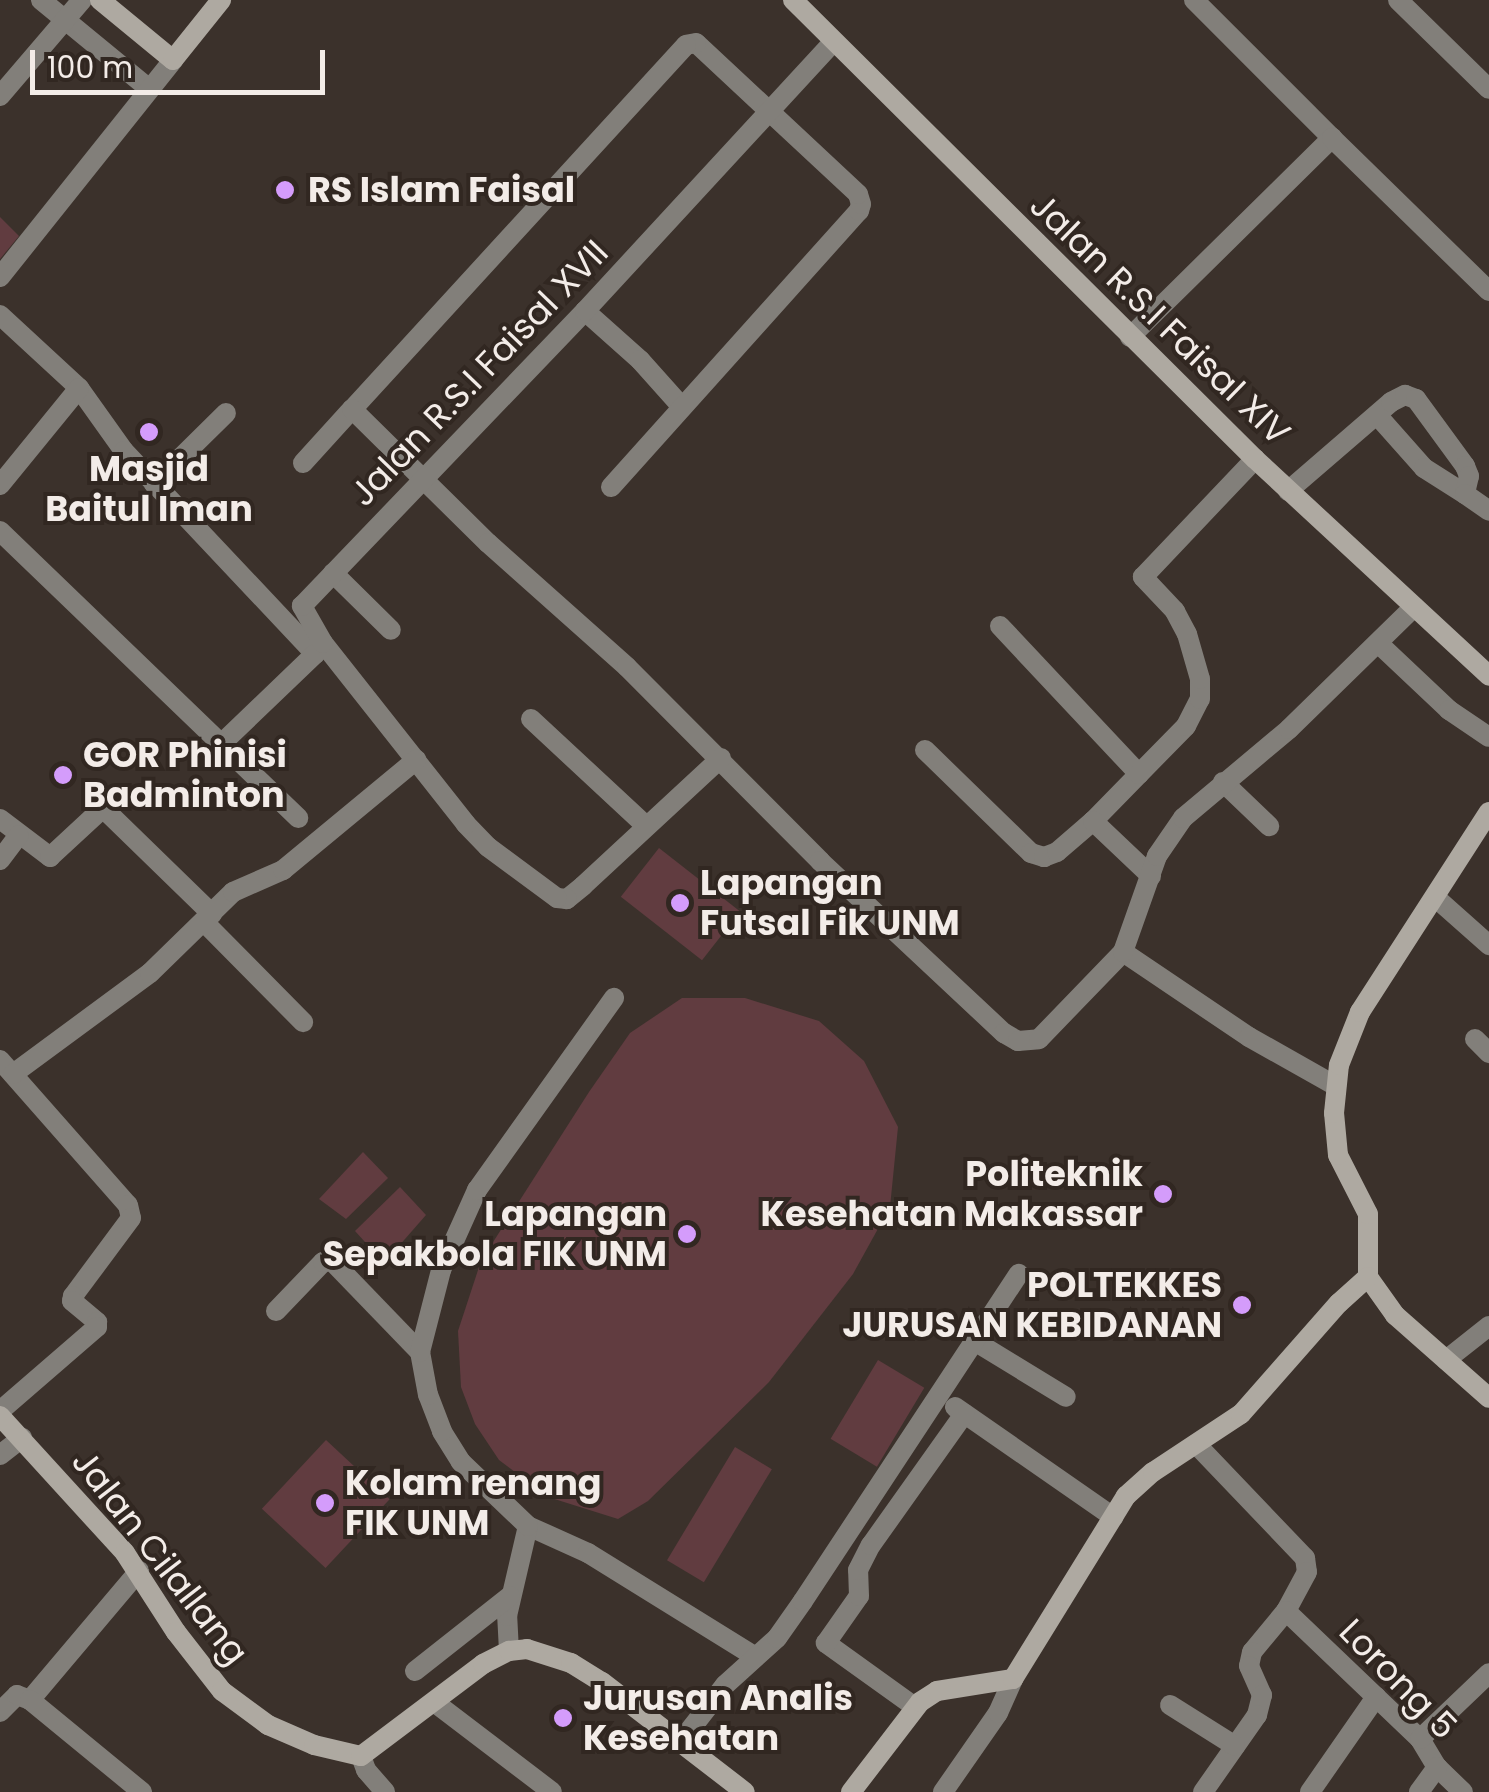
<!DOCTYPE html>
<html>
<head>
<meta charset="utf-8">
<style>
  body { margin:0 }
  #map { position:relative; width:1489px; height:1792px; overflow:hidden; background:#3b312b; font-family:Poppins,sans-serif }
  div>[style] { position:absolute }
  .green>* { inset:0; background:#613c40; transform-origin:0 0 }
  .street>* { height:20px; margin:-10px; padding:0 10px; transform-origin:10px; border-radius:10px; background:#827f7a }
  .secondary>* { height:20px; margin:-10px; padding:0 10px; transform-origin:10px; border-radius:10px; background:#aea9a1 }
  .dots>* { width:28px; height:28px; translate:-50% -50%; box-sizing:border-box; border:5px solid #312721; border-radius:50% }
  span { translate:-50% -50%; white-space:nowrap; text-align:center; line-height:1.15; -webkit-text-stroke:8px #312721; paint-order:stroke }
  .poi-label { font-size:35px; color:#f3ece8; font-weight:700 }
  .left { translate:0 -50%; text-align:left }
  .right { translate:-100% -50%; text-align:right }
  .street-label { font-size:35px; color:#f3ece8 }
  .scale { position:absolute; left:30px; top:50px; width:295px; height:45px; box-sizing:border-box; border:5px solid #f3ece8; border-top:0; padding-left:12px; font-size:30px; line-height:35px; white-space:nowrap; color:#f3ece8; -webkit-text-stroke:8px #312721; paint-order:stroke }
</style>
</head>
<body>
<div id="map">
  <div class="green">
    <div style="clip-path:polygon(0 217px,19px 236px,0 259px)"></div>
    <div style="left:659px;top:848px;width:103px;height:62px;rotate:38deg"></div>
    <div style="clip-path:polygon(682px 998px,745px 998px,819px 1021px,864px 1061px,898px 1127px,890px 1207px,853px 1274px,769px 1382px,648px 1501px,618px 1519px,548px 1497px,499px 1460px,475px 1424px,461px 1387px,458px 1331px,481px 1261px,589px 1092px,630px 1033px)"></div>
    <div style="clip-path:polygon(363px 1152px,388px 1178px,346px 1219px,319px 1199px)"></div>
    <div style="clip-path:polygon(400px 1187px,426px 1215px,384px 1263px,355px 1231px)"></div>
    <div style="left:878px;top:1360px;width:54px;height:92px;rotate:31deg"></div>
    <div style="left:326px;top:1440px;width:87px;height:94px;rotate:43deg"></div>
    <div style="left:735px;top:1447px;width:43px;height:132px;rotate:31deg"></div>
  </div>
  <div class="street">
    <div style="left:41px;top:0;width:139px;rotate:39.4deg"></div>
    <div style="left:1194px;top:0;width:195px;rotate:45deg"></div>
    <div style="left:1398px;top:0;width:127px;rotate:44.4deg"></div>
    <div style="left:0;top:96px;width:126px;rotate:-49.5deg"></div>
    <div style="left:0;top:277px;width:278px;rotate:-51.4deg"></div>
    <div style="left:585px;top:311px;width:74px;rotate:41.7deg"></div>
    <div style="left:640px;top:360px;width:63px;rotate:48.2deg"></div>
    <div style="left:0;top:315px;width:108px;rotate:42.7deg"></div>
    <div style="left:79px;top:388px;width:77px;rotate:54.5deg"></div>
    <div style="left:124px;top:451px;width:279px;rotate:46.7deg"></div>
    <div style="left:315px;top:654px;width:132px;rotate:136.2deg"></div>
    <div style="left:1130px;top:337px;width:284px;rotate:-44.6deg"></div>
    <div style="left:1332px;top:138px;width:219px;rotate:44.3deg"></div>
    <div style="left:1377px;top:415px;width:71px;rotate:48.4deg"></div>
    <div style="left:1424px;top:468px;width:49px;rotate:32.4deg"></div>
    <div style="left:303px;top:463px;width:73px;rotate:-47.8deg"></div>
    <div style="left:154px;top:484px;width:101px;rotate:-44.6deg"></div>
    <div style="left:0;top:485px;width:125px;rotate:-50.8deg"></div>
    <div style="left:611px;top:487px;width:371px;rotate:-48.1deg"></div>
    <div style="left:859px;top:211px;width:7px;rotate:-74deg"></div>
    <div style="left:861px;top:204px;width:10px;rotate:-107deg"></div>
    <div style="left:858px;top:194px;width:221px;rotate:-137deg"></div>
    <div style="left:696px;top:43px;width:10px;rotate:169deg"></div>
    <div style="left:686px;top:45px;width:494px;rotate:132.5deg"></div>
    <div style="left:352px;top:409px;width:191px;rotate:44.6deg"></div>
    <div style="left:488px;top:543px;width:186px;rotate:41.7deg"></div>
    <div style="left:627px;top:667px;width:274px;rotate:45.1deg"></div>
    <div style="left:820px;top:861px;width:252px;rotate:43.1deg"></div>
    <div style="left:1004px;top:1033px;width:16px;rotate:30deg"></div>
    <div style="left:1018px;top:1041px;width:21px;rotate:-5deg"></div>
    <div style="left:1039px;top:1039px;width:121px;rotate:-46deg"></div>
    <div style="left:1123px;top:952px;width:152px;rotate:34deg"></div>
    <div style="left:1249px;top:1037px;width:100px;rotate:29.4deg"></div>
    <div style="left:1288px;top:491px;width:136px;rotate:-40.8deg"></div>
    <div style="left:1391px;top:402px;width:16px;rotate:-27deg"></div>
    <div style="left:1405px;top:395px;width:12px;rotate:20deg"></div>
    <div style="left:1416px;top:399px;width:83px;rotate:53.8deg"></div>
    <div style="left:1465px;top:466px;width:11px;rotate:68deg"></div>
    <div style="left:1469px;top:476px;width:18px;rotate:103deg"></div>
    <div style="left:1465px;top:494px;width:29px;rotate:35deg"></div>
    <div style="left:0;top:531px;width:414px;rotate:43.9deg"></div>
    <div style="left:333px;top:573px;width:81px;rotate:44.5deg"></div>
    <div style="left:1000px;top:626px;width:203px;rotate:46.8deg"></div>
    <div style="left:1139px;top:774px;width:66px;rotate:134.4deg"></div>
    <div style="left:1378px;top:643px;width:98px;rotate:43.3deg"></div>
    <div style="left:1449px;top:710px;width:48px;rotate:34deg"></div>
    <div style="left:531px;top:719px;width:157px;rotate:42.9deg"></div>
    <div style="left:925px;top:750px;width:148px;rotate:44.2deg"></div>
    <div style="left:1031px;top:853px;width:14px;rotate:17deg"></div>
    <div style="left:1044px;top:857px;width:14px;rotate:-21deg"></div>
    <div style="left:1057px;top:852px;width:48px;rotate:-40.7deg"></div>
    <div style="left:1093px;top:821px;width:80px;rotate:43.5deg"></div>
    <div style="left:721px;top:758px;width:188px;rotate:137.2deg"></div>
    <div style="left:583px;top:886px;width:21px;rotate:141deg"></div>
    <div style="left:567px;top:899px;width:10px;rotate:-174deg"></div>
    <div style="left:557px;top:898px;width:86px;rotate:-143.5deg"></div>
    <div style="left:488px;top:847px;width:32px;rotate:-134deg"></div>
    <div style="left:466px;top:824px;width:231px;rotate:-128.3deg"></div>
    <div style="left:323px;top:643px;width:43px;rotate:-119.6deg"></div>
    <div style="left:302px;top:606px;width:409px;rotate:-46.2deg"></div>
    <div style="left:585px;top:311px;width:366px;rotate:-47.3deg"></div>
    <div style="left:1139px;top:774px;width:67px;rotate:-45.6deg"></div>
    <div style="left:1186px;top:726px;width:30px;rotate:-63deg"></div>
    <div style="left:1200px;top:699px;width:20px;rotate:-90deg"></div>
    <div style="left:1200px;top:679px;width:47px;rotate:-106.1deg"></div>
    <div style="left:1187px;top:634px;width:26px;rotate:-118deg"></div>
    <div style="left:1175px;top:611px;width:47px;rotate:-133.3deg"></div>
    <div style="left:1143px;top:577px;width:163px;rotate:-46.5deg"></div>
    <div style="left:1223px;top:782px;width:64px;rotate:43.7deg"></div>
    <div style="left:0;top:819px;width:63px;rotate:37.2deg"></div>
    <div style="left:50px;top:857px;width:72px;rotate:-42.8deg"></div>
    <div style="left:103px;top:808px;width:152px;rotate:44.2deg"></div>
    <div style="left:0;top:860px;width:31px;rotate:-53deg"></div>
    <div style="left:1436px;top:898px;width:71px;rotate:41.6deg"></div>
    <div style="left:204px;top:922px;width:141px;rotate:45.3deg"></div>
    <div style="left:1123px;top:952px;width:102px;rotate:-70.5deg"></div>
    <div style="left:1157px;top:856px;width:46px;rotate:-55.6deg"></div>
    <div style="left:1183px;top:818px;width:138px;rotate:-40deg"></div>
    <div style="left:1289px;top:729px;width:175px;rotate:-44.3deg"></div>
    <div style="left:1475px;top:1039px;width:20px;rotate:45deg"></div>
    <div style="left:0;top:1060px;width:193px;rotate:48.6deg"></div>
    <div style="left:128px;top:1205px;width:13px;rotate:77deg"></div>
    <div style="left:131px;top:1218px;width:97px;rotate:126.6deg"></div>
    <div style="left:73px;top:1296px;width:5px;rotate:101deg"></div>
    <div style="left:72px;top:1301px;width:33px;rotate:40deg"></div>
    <div style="left:97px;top:1322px;width:5px;rotate:90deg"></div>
    <div style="left:97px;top:1327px;width:128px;rotate:139.1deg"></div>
    <div style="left:13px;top:1074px;width:170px;rotate:-36.4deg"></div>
    <div style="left:150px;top:973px;width:116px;rotate:-44.3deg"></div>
    <div style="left:233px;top:892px;width:55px;rotate:-23.7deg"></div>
    <div style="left:283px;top:870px;width:173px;rotate:-39.6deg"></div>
    <div style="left:276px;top:1311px;width:68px;rotate:-46.2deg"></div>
    <div style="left:323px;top:1262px;width:9px;rotate:-6deg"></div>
    <div style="left:332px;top:1261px;width:127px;rotate:46deg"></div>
    <div style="left:976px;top:1342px;width:105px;rotate:31.4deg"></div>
    <div style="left:1446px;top:1360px;width:55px;rotate:-38.3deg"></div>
    <div style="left:955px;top:1407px;width:193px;rotate:34.8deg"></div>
    <div style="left:1196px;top:1444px;width:158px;rotate:46.3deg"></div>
    <div style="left:1305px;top:1558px;width:14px;rotate:82deg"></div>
    <div style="left:1307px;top:1572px;width:44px;rotate:118.3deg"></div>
    <div style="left:1286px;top:1611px;width:53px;rotate:129.7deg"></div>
    <div style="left:1252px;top:1652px;width:14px;rotate:102deg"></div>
    <div style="left:1249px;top:1666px;width:32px;rotate:66deg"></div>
    <div style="left:1262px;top:1695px;width:21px;rotate:104deg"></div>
    <div style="left:1257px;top:1715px;width:94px;rotate:125deg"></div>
    <div style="left:0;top:1455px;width:28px;rotate:-38deg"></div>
    <div style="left:528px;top:1526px;width:66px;rotate:24.2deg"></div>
    <div style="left:588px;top:1553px;width:195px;rotate:31.8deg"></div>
    <div style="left:1286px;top:1611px;width:185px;rotate:43.7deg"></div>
    <div style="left:1420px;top:1739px;width:33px;rotate:59deg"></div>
    <div style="left:1437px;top:1767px;width:36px;rotate:44deg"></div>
    <div style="left:509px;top:1651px;width:35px;rotate:-93deg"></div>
    <div style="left:507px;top:1616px;width:92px;rotate:-76.9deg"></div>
    <div style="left:528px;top:1526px;width:93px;rotate:-136.3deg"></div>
    <div style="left:461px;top:1462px;width:36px;rotate:-122deg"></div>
    <div style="left:442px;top:1431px;width:39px;rotate:-111deg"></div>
    <div style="left:428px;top:1395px;width:44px;rotate:-100.5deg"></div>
    <div style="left:420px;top:1352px;width:85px;rotate:-75.6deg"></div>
    <div style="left:441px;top:1270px;width:88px;rotate:-65.8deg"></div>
    <div style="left:477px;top:1190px;width:236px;rotate:-54.5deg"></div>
    <div style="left:415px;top:1671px;width:121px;rotate:-38.3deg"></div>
    <div style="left:30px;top:1700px;width:169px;rotate:-49.8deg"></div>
    <div style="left:434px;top:1702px;width:148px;rotate:37.3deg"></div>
    <div style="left:1170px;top:1705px;width:77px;rotate:32.2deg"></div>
    <div style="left:915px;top:1707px;width:110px;rotate:-144.3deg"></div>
    <div style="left:826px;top:1643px;width:57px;rotate:-54.9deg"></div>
    <div style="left:859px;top:1596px;width:26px;rotate:-92deg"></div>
    <div style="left:858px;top:1570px;width:28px;rotate:-63deg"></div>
    <div style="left:871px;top:1545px;width:161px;rotate:-54.6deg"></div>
    <div style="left:0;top:1712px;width:24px;rotate:-45deg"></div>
    <div style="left:17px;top:1695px;width:14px;rotate:21deg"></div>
    <div style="left:30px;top:1700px;width:145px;rotate:39.4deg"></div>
    <div style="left:1420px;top:1739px;width:95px;rotate:-43.7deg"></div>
    <div style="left:682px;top:1740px;width:70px;rotate:-52deg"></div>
    <div style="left:725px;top:1685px;width:70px;rotate:-42.1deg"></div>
    <div style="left:777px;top:1638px;width:45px;rotate:-54.9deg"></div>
    <div style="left:803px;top:1601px;width:392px;rotate:-56.6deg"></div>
    <div style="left:361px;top:1756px;width:15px;rotate:70deg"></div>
    <div style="left:366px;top:1770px;width:29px;rotate:49deg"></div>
    <div style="left:943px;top:1792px;width:96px;rotate:-55.2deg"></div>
    <div style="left:998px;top:1713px;width:37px;rotate:-66deg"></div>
    <div style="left:1310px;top:1792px;width:116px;rotate:-55.2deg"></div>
    <div style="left:1419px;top:1792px;width:31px;rotate:-54deg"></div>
  </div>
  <div class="secondary">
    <div style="left:100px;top:0;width:94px;rotate:39.4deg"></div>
    <div style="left:173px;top:60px;width:77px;rotate:-51.3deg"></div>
    <div style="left:793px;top:0;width:651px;rotate:44.81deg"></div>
    <div style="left:1255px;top:459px;width:319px;rotate:42.8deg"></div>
    <div style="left:1368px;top:1277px;width:63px;rotate:-90deg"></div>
    <div style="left:1368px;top:1214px;width:66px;rotate:-117deg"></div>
    <div style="left:1338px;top:1155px;width:42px;rotate:-95.4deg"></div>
    <div style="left:1334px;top:1113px;width:48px;rotate:-84.1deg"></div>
    <div style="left:1339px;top:1065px;width:57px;rotate:-68.4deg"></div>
    <div style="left:1360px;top:1012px;width:238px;rotate:-57.2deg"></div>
    <div style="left:1368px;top:1277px;width:47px;rotate:54.6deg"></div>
    <div style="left:1395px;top:1315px;width:125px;rotate:41.4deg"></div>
    <div style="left:0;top:1416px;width:185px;rotate:47.6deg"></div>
    <div style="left:125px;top:1553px;width:94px;rotate:57.2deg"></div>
    <div style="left:176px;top:1632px;width:75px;rotate:52.1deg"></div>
    <div style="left:222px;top:1691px;width:57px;rotate:36.5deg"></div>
    <div style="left:268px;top:1725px;width:50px;rotate:23.5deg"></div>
    <div style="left:314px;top:1745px;width:48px;rotate:13.2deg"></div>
    <div style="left:361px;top:1756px;width:153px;rotate:-37deg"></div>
    <div style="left:483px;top:1664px;width:29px;rotate:-27deg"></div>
    <div style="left:509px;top:1651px;width:18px;rotate:-6deg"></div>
    <div style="left:527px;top:1649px;width:46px;rotate:17.7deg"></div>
    <div style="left:571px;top:1663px;width:36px;rotate:32deg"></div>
    <div style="left:602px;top:1682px;width:180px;rotate:37.6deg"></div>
    <div style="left:851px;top:1792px;width:113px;rotate:-52.5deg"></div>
    <div style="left:920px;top:1702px;width:20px;rotate:-33deg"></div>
    <div style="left:937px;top:1691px;width:77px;rotate:-9deg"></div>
    <div style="left:1013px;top:1679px;width:215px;rotate:-58.3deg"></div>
    <div style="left:1126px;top:1496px;width:36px;rotate:-42deg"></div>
    <div style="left:1153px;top:1472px;width:105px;rotate:-33.4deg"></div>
    <div style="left:1241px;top:1414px;width:148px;rotate:-48.6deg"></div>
    <div style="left:1339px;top:1303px;width:39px;rotate:-42deg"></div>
  </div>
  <div class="dots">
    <div style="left:285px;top:190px;background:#d49cfb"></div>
    <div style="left:149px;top:432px;background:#d49cfb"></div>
    <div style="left:63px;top:775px;background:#d49cfb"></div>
    <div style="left:680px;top:903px;background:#d49cfb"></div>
    <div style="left:1163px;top:1194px;background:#d49cfb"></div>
    <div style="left:687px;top:1234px;background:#d49cfb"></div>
    <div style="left:1242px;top:1305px;background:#d49cfb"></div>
    <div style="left:325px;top:1503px;background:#d49cfb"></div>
    <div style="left:563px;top:1718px;background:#d49cfb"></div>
  </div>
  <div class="poi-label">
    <span class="left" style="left:308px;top:190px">RS Islam Faisal</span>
    <span style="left:149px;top:489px">Masjid<br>Baitul Iman</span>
    <span class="left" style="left:83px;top:775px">GOR Phinisi<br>Badminton</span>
    <span class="left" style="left:700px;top:903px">Lapangan<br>Futsal Fik UNM</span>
    <span class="right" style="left:1143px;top:1194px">Politeknik<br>Kesehatan Makassar</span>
    <span class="right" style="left:667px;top:1234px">Lapangan<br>Sepakbola FIK UNM</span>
    <span class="right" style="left:1222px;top:1305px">POLTEKKES<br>JURUSAN KEBIDANAN</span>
    <span class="left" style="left:345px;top:1503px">Kolam renang<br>FIK UNM</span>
    <span class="left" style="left:583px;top:1718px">Jurusan Analis<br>Kesehatan</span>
  </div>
  <div class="street-label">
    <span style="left:1160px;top:319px;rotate:44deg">Jalan R.S.I Faisal XIV</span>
    <span style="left:479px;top:373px;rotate:-46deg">Jalan R.S.I Faisal XVII</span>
    <span style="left:160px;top:1557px;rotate:52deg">Jalan Cilallang</span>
    <span style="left:1398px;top:1679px;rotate:46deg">Lorong 5</span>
  </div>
  <div class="scale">100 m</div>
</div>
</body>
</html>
